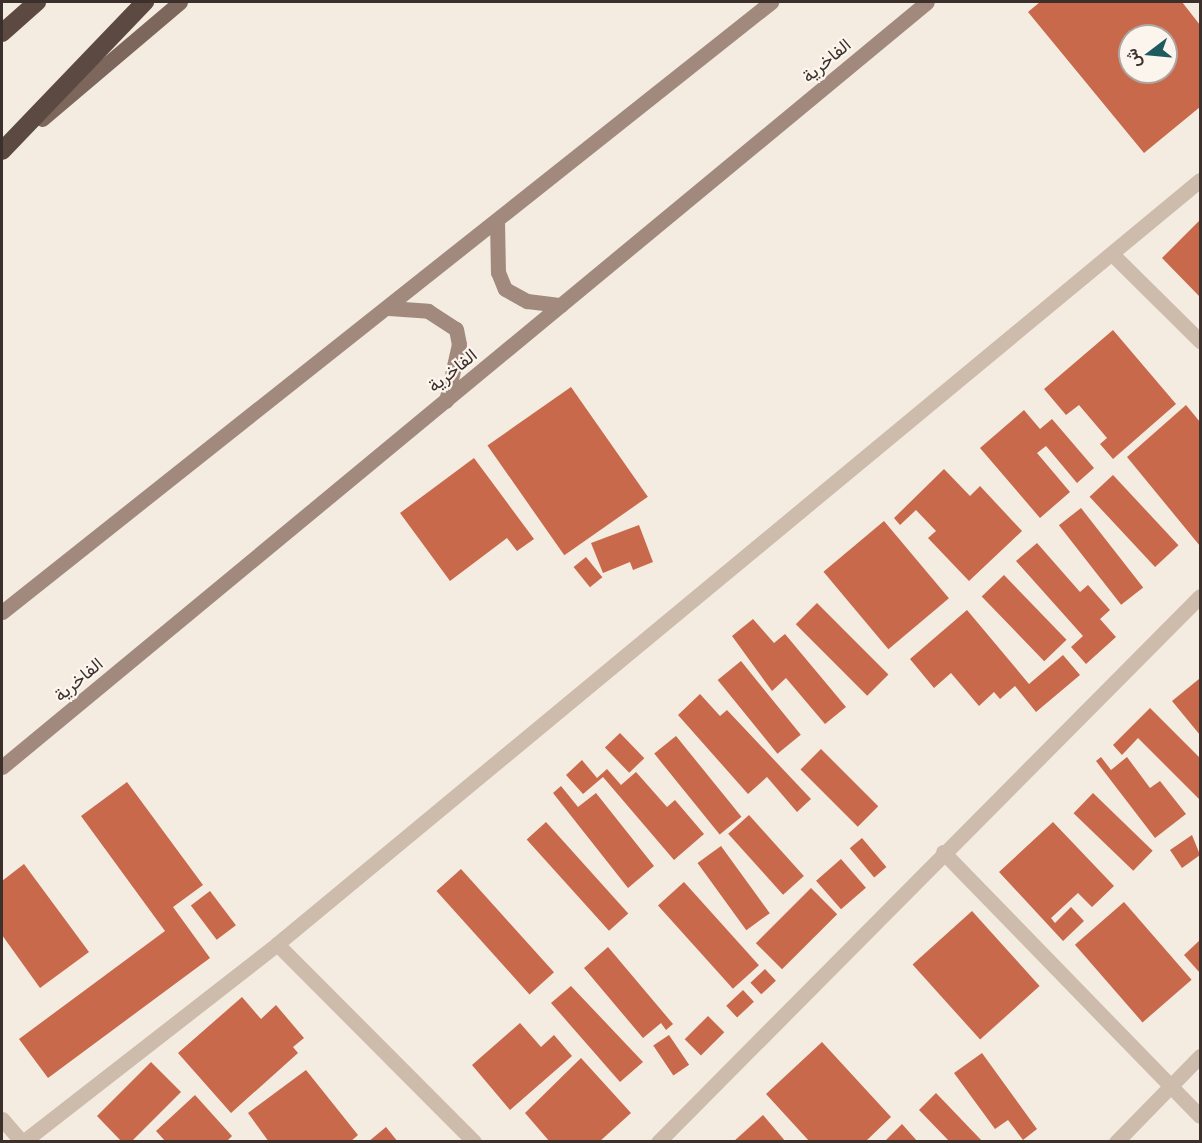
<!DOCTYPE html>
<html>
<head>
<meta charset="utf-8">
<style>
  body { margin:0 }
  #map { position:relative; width:1202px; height:1143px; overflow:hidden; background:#f4ebe1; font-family:Lato,Vazirmatn,sans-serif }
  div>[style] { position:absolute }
  .building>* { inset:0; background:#c8694b; transform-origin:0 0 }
  .street>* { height:15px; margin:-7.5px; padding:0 7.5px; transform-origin:7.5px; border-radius:7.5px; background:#cdbbac }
  .secondary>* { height:15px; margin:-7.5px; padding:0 7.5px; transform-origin:7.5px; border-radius:7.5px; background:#a18a7d }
  .primary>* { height:15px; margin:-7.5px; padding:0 7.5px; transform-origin:7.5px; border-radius:7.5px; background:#7d675c }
  .highway>* { height:18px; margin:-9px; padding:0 9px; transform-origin:9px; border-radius:9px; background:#5c4a42 }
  span { translate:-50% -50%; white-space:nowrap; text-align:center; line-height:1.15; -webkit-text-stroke:4.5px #fbf5ee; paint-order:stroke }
  .street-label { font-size:18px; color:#3b302b }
  .frame { position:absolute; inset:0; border:3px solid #3b302b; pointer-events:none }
  .north { position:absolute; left:1118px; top:24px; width:60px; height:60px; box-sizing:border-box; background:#fbf5ee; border:2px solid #aea6a0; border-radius:50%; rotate:254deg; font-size:16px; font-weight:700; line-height:24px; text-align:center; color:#3b302b }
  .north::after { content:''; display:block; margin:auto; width:21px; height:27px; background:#1f5a5e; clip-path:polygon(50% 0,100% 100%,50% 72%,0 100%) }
</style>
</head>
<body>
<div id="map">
  <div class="building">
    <div style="clip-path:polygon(evenodd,1040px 2px,1182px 2px,1200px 25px,1200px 107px,1144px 153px,1028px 12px,1040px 2px,1130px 36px,1166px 36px,1166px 72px,1130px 72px,1130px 36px)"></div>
    <div style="clip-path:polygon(1200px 220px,1200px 297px,1162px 258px)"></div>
    <div style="clip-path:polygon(1113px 330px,1176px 404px,1113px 459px,1100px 444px,1107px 438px,1079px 405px,1066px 415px,1044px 389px)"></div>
    <div style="left:571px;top:387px;width:134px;height:102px;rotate:55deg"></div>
    <div style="clip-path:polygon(1186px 405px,1200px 422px,1200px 546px,1127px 457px)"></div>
    <div style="clip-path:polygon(1024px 410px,1040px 429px,1052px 419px,1094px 468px,1077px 483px,1046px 446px,1037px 453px,1070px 492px,1040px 518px,980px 448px)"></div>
    <div style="clip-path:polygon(474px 458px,534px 539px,517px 551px,507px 538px,450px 581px,400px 513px)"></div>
    <div style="clip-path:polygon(944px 469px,970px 496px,980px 486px,1022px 531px,969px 581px,928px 538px,936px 531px,916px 510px,900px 525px,894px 518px)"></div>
    <div style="left:1113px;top:475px;width:96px;height:32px;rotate:47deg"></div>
    <div style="left:1081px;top:508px;width:101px;height:28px;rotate:52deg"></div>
    <div style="left:884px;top:521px;width:101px;height:79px;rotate:50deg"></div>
    <div style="clip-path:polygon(639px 525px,653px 562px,633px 570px,630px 562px,603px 573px,591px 543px)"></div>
    <div style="clip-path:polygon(1037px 543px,1080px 592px,1088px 585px,1110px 610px,1100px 619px,1116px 637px,1086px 664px,1071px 647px,1083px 636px,1016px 561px)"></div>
    <div style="left:586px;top:557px;width:26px;height:16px;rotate:51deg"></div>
    <div style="left:1004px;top:575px;width:90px;height:31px;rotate:46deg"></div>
    <div style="left:817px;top:603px;width:101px;height:30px;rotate:45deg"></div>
    <div style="clip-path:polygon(967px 610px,1029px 684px,1063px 655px,1080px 675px,1036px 712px,1015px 686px,1000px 699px,994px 692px,979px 706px,951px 673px,934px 688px,910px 659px)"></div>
    <div style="clip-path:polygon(753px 619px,774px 643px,785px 634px,846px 707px,825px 724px,786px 678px,772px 691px,732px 636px)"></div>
    <div style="left:741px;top:661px;width:95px;height:30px;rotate:51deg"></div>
    <div style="clip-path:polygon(1199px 679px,1200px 680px,1200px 735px,1172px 701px)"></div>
    <div style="clip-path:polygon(700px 694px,720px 716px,727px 710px,811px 799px,797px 812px,767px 777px,748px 794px,678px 715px)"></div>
    <div style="clip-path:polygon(1150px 708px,1200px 758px,1200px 800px,1138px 738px,1122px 755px,1113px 745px)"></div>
    <div style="left:620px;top:733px;width:35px;height:21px;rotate:46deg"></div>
    <div style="left:676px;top:736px;width:104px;height:28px;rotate:51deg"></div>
    <div style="left:821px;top:749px;width:81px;height:29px;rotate:45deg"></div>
    <div style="clip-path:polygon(1101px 757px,1111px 770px,1127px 757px,1150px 788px,1160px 781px,1186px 814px,1155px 838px,1096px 761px)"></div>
    <div style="clip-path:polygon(582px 760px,597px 778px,607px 769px,621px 785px,636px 772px,667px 807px,675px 800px,704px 834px,674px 860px,603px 777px,583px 794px,566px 775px)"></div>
    <div style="clip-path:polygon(127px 782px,203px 885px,173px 907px,210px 958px,48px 1078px,19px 1039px,165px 931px,81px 816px)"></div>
    <div style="clip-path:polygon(561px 786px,578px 807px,596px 793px,654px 866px,628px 888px,553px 793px)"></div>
    <div style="left:1093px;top:793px;width:83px;height:28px;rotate:44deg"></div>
    <div style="left:749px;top:815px;width:82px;height:28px;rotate:48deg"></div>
    <div style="left:546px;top:822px;width:123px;height:26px;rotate:48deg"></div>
    <div style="clip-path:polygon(1053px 822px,1114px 886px,1092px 907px,1078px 893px,1051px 918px,1055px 923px,1071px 907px,1084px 921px,1063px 941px,999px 872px)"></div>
    <div style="clip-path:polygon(1192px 835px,1200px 855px,1182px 868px,1170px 850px)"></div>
    <div style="left:862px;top:838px;width:38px;height:16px;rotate:50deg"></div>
    <div style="left:721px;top:846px;width:83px;height:29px;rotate:54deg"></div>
    <div style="left:841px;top:859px;width:38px;height:33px;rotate:49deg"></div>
    <div style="clip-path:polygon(24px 864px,89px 952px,40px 988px,2px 935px,2px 881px)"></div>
    <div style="left:461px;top:869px;width:139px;height:33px;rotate:48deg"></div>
    <div style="left:684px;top:882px;width:112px;height:35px;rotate:48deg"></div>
    <div style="left:811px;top:888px;width:37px;height:78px;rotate:45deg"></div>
    <div style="left:210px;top:891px;width:43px;height:24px;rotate:53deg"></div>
    <div style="left:1124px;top:902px;width:103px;height:65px;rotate:49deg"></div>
    <div style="left:972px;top:911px;width:101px;height:80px;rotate:48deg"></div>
    <div style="clip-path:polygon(1200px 940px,1200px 973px,1184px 955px)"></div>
    <div style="clip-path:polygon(608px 947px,673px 1024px,666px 1030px,661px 1023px,643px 1038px,584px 968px)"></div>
    <div style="left:765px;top:969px;width:16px;height:20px;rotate:47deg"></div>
    <div style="clip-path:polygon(571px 986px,643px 1062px,620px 1082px,551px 1003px)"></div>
    <div style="left:743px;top:990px;width:16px;height:23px;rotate:47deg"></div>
    <div style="clip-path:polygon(242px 997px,261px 1019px,276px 1005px,304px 1038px,293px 1047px,298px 1053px,231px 1113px,178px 1053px)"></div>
    <div style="left:708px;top:1016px;width:23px;height:33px;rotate:45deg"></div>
    <div style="clip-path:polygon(520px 1023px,541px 1047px,554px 1035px,572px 1056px,510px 1110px,472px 1065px)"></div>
    <div style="left:669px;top:1035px;width:36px;height:19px;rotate:56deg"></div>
    <div style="clip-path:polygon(822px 1042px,891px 1117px,865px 1142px,810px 1142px,766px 1094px)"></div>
    <div style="clip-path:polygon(982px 1053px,1037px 1129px,1023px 1140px,1008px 1120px,995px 1129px,954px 1073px)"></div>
    <div style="clip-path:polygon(581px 1058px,631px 1113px,599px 1142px,550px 1142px,525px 1113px)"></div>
    <div style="clip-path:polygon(151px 1062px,181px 1092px,131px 1142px,122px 1142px,97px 1116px)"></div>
    <div style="clip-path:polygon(306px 1070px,358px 1135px,350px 1142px,269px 1142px,248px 1113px)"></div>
    <div style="clip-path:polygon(936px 1093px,983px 1142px,950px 1142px,919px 1110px)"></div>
    <div style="clip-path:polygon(195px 1095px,232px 1136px,226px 1142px,166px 1142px,156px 1131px)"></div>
    <div style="clip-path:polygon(763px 1115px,786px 1142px,733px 1142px)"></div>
    <div style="clip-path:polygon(902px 1124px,918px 1142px,884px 1142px)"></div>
    <div style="clip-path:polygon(386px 1127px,398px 1142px,368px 1142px)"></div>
  </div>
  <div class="street">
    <div style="left:1112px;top:254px;width:124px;rotate:44.7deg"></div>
    <div style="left:943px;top:852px;width:368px;rotate:45.8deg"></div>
    <div style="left:277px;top:944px;width:279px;rotate:45.1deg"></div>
    <div style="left:2px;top:1119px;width:30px;rotate:49deg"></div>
    <div style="left:23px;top:1142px;width:322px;rotate:-37.9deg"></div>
    <div style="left:277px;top:944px;width:1198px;rotate:-39.62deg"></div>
    <div style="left:658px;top:1142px;width:769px;rotate:-45.21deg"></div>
    <div style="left:1116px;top:1142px;width:120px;rotate:-45.7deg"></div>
  </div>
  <div class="secondary">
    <div style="left:497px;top:221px;width:51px;rotate:88.9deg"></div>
    <div style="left:498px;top:272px;width:18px;rotate:68deg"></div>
    <div style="left:505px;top:289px;width:25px;rotate:29deg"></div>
    <div style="left:527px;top:301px;width:34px;rotate:7deg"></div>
    <div style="left:389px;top:308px;width:39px;rotate:4deg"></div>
    <div style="left:428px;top:311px;width:33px;rotate:33deg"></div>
    <div style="left:456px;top:329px;width:15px;rotate:79deg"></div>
    <div style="left:459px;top:344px;width:58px;rotate:102.8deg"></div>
    <div style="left:2px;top:612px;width:982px;rotate:-38.42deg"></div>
    <div style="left:2px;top:767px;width:1200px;rotate:-39.59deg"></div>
  </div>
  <div class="primary">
    <div style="left:42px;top:119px;width:181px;rotate:-40.3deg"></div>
  </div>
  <div class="highway">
    <div style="left:2px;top:33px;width:47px;rotate:-41.5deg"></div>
    <div style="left:2px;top:151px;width:207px;rotate:-46.2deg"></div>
  </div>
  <div class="street-label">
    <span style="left:826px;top:60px;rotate:-40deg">الفاخرية</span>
    <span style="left:452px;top:370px;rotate:-39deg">الفاخرية</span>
    <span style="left:78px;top:679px;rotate:-40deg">الفاخرية</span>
  </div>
  <div class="frame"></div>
  <div class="north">ش</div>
</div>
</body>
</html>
